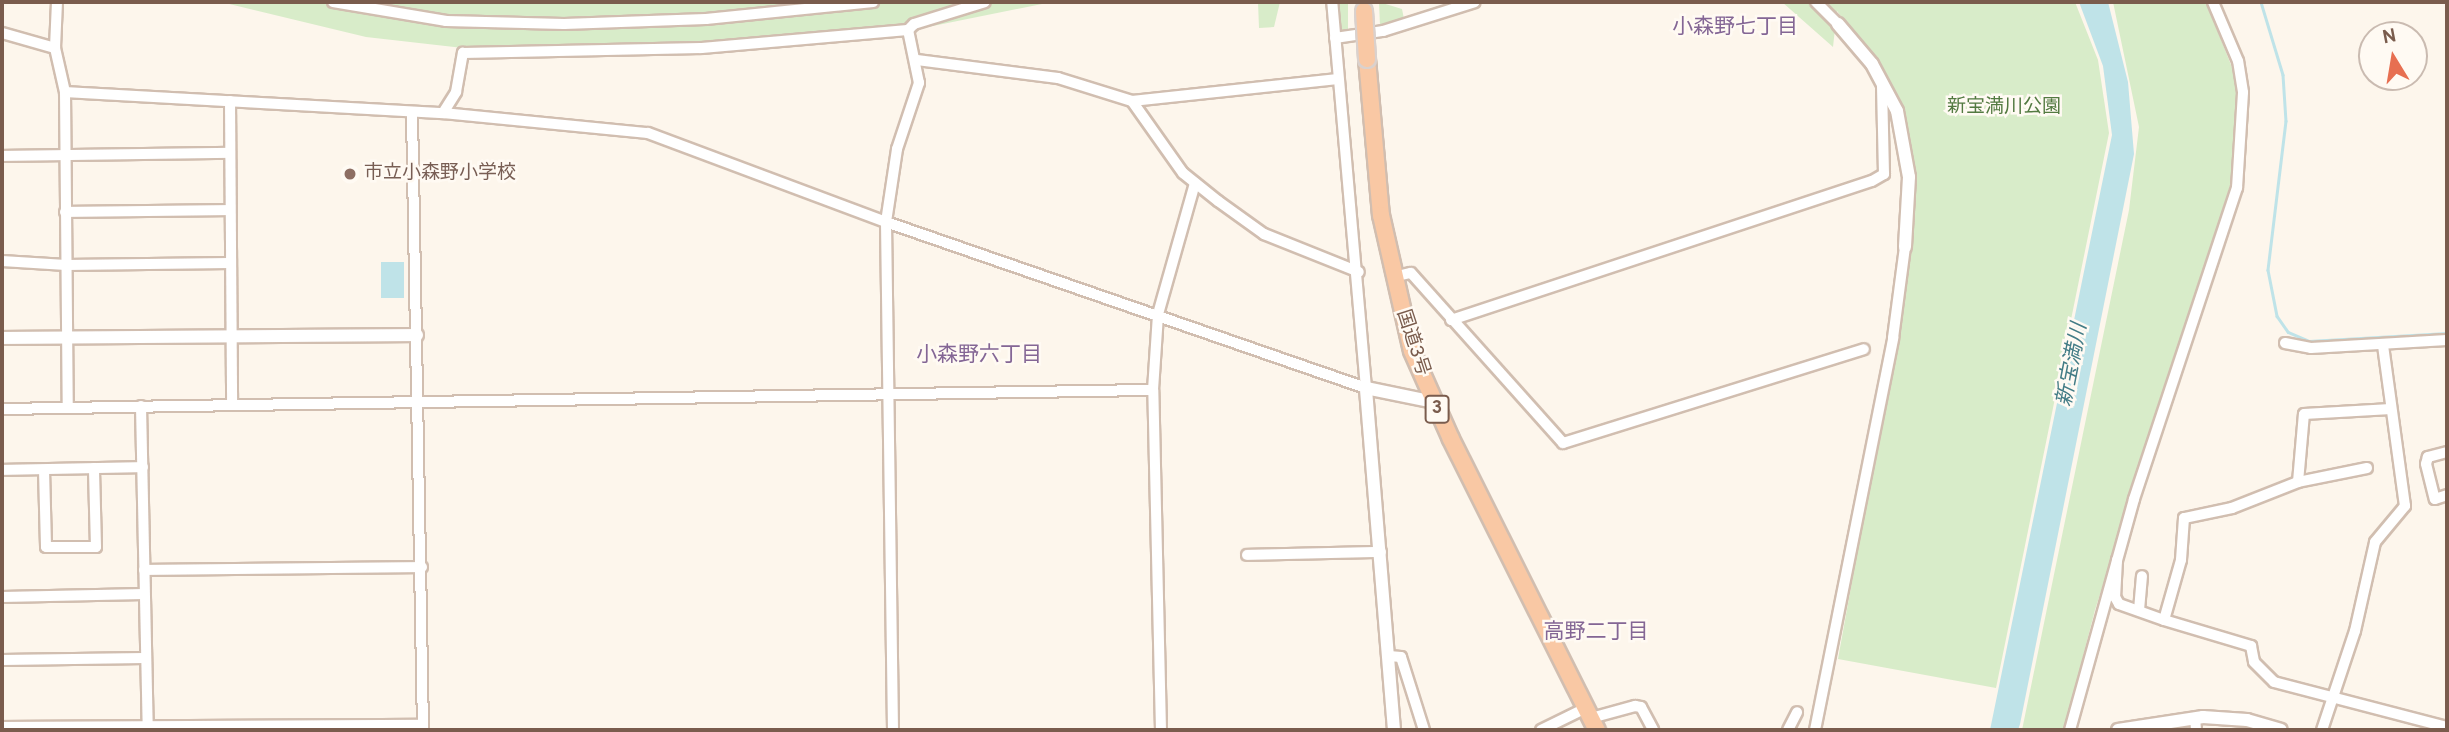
<!DOCTYPE html>
<html>
<head>
<meta charset="utf-8">
<style>
  body { margin:0 }
  #map { position:relative; width:2449px; height:732px; overflow:hidden; background:#fdf6ec; font-family:Overpass,"Noto Sans JP",sans-serif }
  div>[style] { position:absolute }
  .green>* { inset:0; background:#d8ecc9; transform-origin:0 0 }
  .water>* { inset:0; background:#bfe3e8; transform-origin:0 0 }
  .stream>* { height:2.5px; margin:-1.25px; padding:0 1.25px; transform-origin:1.25px; border-radius:1.25px; background:#bfe3e8 }
  .roads { filter:drop-shadow(2px 0 #d1beb0) drop-shadow(-2px 0 #d1beb0) drop-shadow(0 2px #d1beb0) drop-shadow(0 -2px #d1beb0) }
  .minor>* { height:10px; margin:-5px; padding:0 5px; transform-origin:5px; border-radius:5px; background:#fff }
  .tertiary>* { height:12px; margin:-6px; padding:0 6px; transform-origin:6px; border-radius:6px; background:#fff }
  .trunk>* { height:16px; margin:-8px; padding:0 8px; transform-origin:8px; border-radius:8px; background:#f9c8a4 }
  .bridges { filter:drop-shadow(2px 0 #dad1cd) drop-shadow(-2px 0 #dad1cd) drop-shadow(0 2px #dad1cd) drop-shadow(0 -2px #dad1cd) }
  .trunk-bridge>* { height:16px; margin:-8px; padding:0 8px; transform-origin:8px; border-radius:8px; background:#f9c8a4 }
  .dots>* { width:19px; height:19px; translate:-50% -50%; box-sizing:border-box; border:4px solid #fffaf3; border-radius:50% }
  span { translate:-50% -50%; white-space:nowrap; text-align:center; line-height:1.15; -webkit-text-stroke:5px #fffaf3; paint-order:stroke }
  .shield-label span { padding:2px 5px; background:#fffaf3; border:2px solid; border-radius:5px; -webkit-text-stroke-width:0 }
  .shield-label { font-size:18px; color:#7a5c4d; font-weight:700 }
  .park-label { font-size:19px; color:#537a41 }
  .education-label { font-size:19px; color:#785e54 }
  .left { translate:0 -50%; text-align:left }
  .street-label { font-size:19px; color:#7a5c4d }
  .neighbourhood-label { font-size:21px; color:#846695 }
  .water-label { font-size:21px; color:#437c86; font-style:italic }
  .frame { position:absolute; inset:0; border:4px solid #7a5c4d; pointer-events:none }
  .north { position:absolute; left:2358px; top:21px; width:70px; height:70px; box-sizing:border-box; background:#fffaf3; border:2px solid #cabbb1; border-radius:50%; rotate:349deg; font-size:19px; font-weight:700; line-height:28px; text-align:center; color:#7a5c4d }
  .north::after { content:''; display:block; margin:auto; width:24px; height:32px; background:#e76f51; clip-path:polygon(50% 0,100% 100%,50% 72%,0 100%) }
</style>
</head>
<body>
<div id="map">
  <div class="green">
    <div style="clip-path:polygon(221px 2px,1052px 2px,913px 30px,902px 24px,750px 42px,560px 48px,463px 48px,366px 37px)"></div>
    <div style="clip-path:polygon(1258px 2px,1280px 2px,1274px 27px,1259px 28px)"></div>
    <div style="left:1336px;top:2px;width:12px;height:28px"></div>
    <div style="clip-path:polygon(1379px 2px,1402px 9px,1404px 19px,1380px 26px)"></div>
    <div style="clip-path:polygon(1782px 2px,2075px 2px,2098px 60px,2109px 133px,1996px 688px,1838px 659px,1898px 326px,1909px 145px,1891px 84px,1837px 11px,1833px 47px)"></div>
    <div style="clip-path:polygon(2113px 2px,2206px 2px,2235px 75px,2240px 121px,2235px 170px,2095px 610px,2064px 730px,2022px 730px,2129px 210px,2139px 127px)"></div>
  </div>
  <div class="water">
    <div style="clip-path:polygon(2079px 2px,2108px 2px,2128px 82px,2134px 154px,2020px 724px,2018px 730px,1990px 730px,2112px 135px,2103px 66px)"></div>
    <div style="left:381px;top:262px;width:23px;height:36px"></div>
  </div>
  <div class="stream">
    <div style="left:2261px;top:2px;width:76px;rotate:73.2deg"></div>
    <div style="left:2283px;top:75px;width:46px;rotate:86.3deg"></div>
    <div style="left:2286px;top:121px;width:150px;rotate:96.9deg"></div>
    <div style="left:2268px;top:270px;width:47px;rotate:78.9deg"></div>
    <div style="left:2277px;top:316px;width:19px;rotate:55deg"></div>
    <div style="left:2288px;top:332px;width:23px;rotate:23deg"></div>
    <div style="left:2309px;top:341px;width:138px;rotate:-3.3deg"></div>
  </div>
  <div class="roads">
    <div class="minor">
      <div style="left:57px;top:2px;width:46px;rotate:92.5deg"></div>
      <div style="left:55px;top:48px;width:45px;rotate:77.2deg"></div>
      <div style="left:65px;top:92px;width:315px;rotate:89.5deg"></div>
      <div style="left:333px;top:2px;width:115px;rotate:9.5deg"></div>
      <div style="left:446px;top:21px;width:118px;rotate:1.5deg"></div>
      <div style="left:564px;top:24px;width:142px;rotate:-2deg"></div>
      <div style="left:706px;top:19px;width:168px;rotate:-5.8deg"></div>
      <div style="left:1816px;top:2px;width:31px;rotate:45deg"></div>
      <div style="left:2px;top:33px;width:55px;rotate:15.8deg"></div>
      <div style="left:1335px;top:38px;width:49px;rotate:-8.3deg"></div>
      <div style="left:1383px;top:31px;width:96px;rotate:-17.5deg"></div>
      <div style="left:917px;top:60px;width:142px;rotate:7.3deg"></div>
      <div style="left:1058px;top:78px;width:77px;rotate:17.3deg"></div>
      <div style="left:1132px;top:101px;width:207px;rotate:-6.1deg"></div>
      <div style="left:65px;top:92px;width:379px;rotate:3.2deg"></div>
      <div style="left:443px;top:113px;width:206px;rotate:5.6deg"></div>
      <div style="left:648px;top:133px;width:254px;rotate:20.5deg"></div>
      <div style="left:886px;top:222px;width:508px;rotate:19.08deg"></div>
      <div style="left:1366px;top:388px;width:387px;rotate:-95deg"></div>
      <div style="left:230px;top:101px;width:304px;rotate:89.6deg"></div>
      <div style="left:1132px;top:101px;width:88px;rotate:54.7deg"></div>
      <div style="left:1183px;top:173px;width:45px;rotate:38.7deg"></div>
      <div style="left:1218px;top:201px;width:57px;rotate:35.7deg"></div>
      <div style="left:1264px;top:234px;width:102px;rotate:21.8deg"></div>
      <div style="left:412px;top:112px;width:618px;rotate:88.98deg"></div>
      <div style="left:443px;top:113px;width:25px;rotate:-58deg"></div>
      <div style="left:456px;top:92px;width:40px;rotate:-80deg"></div>
      <div style="left:463px;top:53px;width:238px;rotate:-1.2deg"></div>
      <div style="left:701px;top:48px;width:208px;rotate:-5deg"></div>
      <div style="left:2px;top:156px;width:227px;rotate:-0.8deg"></div>
      <div style="left:65px;top:212px;width:165px;rotate:-0.7deg"></div>
      <div style="left:2px;top:261px;width:64px;rotate:3.6deg"></div>
      <div style="left:66px;top:265px;width:164px;rotate:-0.7deg"></div>
      <div style="left:1393px;top:277px;width:18px;rotate:-13deg"></div>
      <div style="left:1411px;top:273px;width:228px;rotate:48.2deg"></div>
      <div style="left:1563px;top:443px;width:315px;rotate:-17.3deg"></div>
      <div style="left:1451px;top:320px;width:443px;rotate:-18.3deg"></div>
      <div style="left:1872px;top:181px;width:14px;rotate:-30deg"></div>
      <div style="left:1884px;top:174px;width:91px;rotate:-91.3deg"></div>
      <div style="left:2285px;top:343px;width:26px;rotate:11deg"></div>
      <div style="left:2311px;top:348px;width:136px;rotate:-3.4deg"></div>
      <div style="left:141px;top:406px;width:324px;rotate:88.8deg"></div>
      <div style="left:2px;top:409px;width:1151px;rotate:-0.95deg"></div>
      <div style="left:2447px;top:452px;width:20px;rotate:165deg"></div>
      <div style="left:2428px;top:457px;width:7px;rotate:106deg"></div>
      <div style="left:2426px;top:464px;width:36px;rotate:76deg"></div>
      <div style="left:2435px;top:499px;width:13px;rotate:-18deg"></div>
      <div style="left:2367px;top:468px;width:70px;rotate:168.5deg"></div>
      <div style="left:2298px;top:482px;width:71px;rotate:158.5deg"></div>
      <div style="left:2232px;top:508px;width:49px;rotate:168.2deg"></div>
      <div style="left:2184px;top:518px;width:42px;rotate:94.1deg"></div>
      <div style="left:2181px;top:560px;width:62px;rotate:105.8deg"></div>
      <div style="left:2164px;top:620px;width:91px;rotate:16.6deg"></div>
      <div style="left:2251px;top:646px;width:16px;rotate:79deg"></div>
      <div style="left:2254px;top:662px;width:28px;rotate:45deg"></div>
      <div style="left:2274px;top:682px;width:179px;rotate:14.6deg"></div>
      <div style="left:2px;top:470px;width:141px;rotate:-1.2deg"></div>
      <div style="left:44px;top:470px;width:77px;rotate:88.5deg"></div>
      <div style="left:46px;top:547px;width:50px"></div>
      <div style="left:96px;top:547px;width:79px;rotate:-91.5deg"></div>
      <div style="left:2298px;top:482px;width:68px;rotate:-85deg"></div>
      <div style="left:2304px;top:414px;width:87px;rotate:-3.3deg"></div>
      <div style="left:1247px;top:555px;width:134px;rotate:-1.3deg"></div>
      <div style="left:2117px;top:560px;width:37px;rotate:93deg"></div>
      <div style="left:2115px;top:597px;width:8px;rotate:60deg"></div>
      <div style="left:2119px;top:604px;width:48px;rotate:19.6deg"></div>
      <div style="left:144px;top:570px;width:278px;rotate:-0.6deg"></div>
      <div style="left:2px;top:597px;width:142px;rotate:-1.2deg"></div>
      <div style="left:2139px;top:610px;width:34px;rotate:-85deg"></div>
      <div style="left:1389px;top:656px;width:12px;rotate:5deg"></div>
      <div style="left:1401px;top:657px;width:77px;rotate:72.5deg"></div>
      <div style="left:2px;top:660px;width:143px;rotate:-0.8deg"></div>
      <div style="left:1591px;top:718px;width:46px;rotate:-15.3deg"></div>
      <div style="left:1635px;top:706px;width:6px;rotate:9deg"></div>
      <div style="left:1641px;top:707px;width:26px;rotate:62deg"></div>
      <div style="left:2195px;top:718px;width:12px;rotate:85deg"></div>
      <div style="left:2px;top:727px;width:421px;rotate:-0.3deg"></div>
      <div style="left:893px;top:730px;width:508px;rotate:-90.79deg"></div>
      <div style="left:886px;top:222px;width:74px;rotate:-81.4deg"></div>
      <div style="left:897px;top:149px;width:70px;rotate:-71.6deg"></div>
      <div style="left:919px;top:83px;width:54px;rotate:-101.7deg"></div>
      <div style="left:908px;top:30px;width:8px;rotate:-45deg"></div>
      <div style="left:914px;top:24px;width:74px;rotate:-17.2deg"></div>
      <div style="left:1161px;top:730px;width:340px;rotate:-91.3deg"></div>
      <div style="left:1153px;top:390px;width:76px;rotate:-86.2deg"></div>
      <div style="left:1158px;top:314px;width:136px;rotate:-74.2deg"></div>
      <div style="left:1541px;top:730px;width:50px;rotate:-26.1deg"></div>
      <div style="left:1788px;top:730px;width:20px;rotate:-63deg"></div>
      <div style="left:1815px;top:730px;width:400px;rotate:-78.7deg"></div>
      <div style="left:1893px;top:338px;width:92px;rotate:-82.5deg"></div>
      <div style="left:2070px;top:730px;width:240px;rotate:-74.5deg"></div>
      <div style="left:2134px;top:499px;width:328px;rotate:-71.7deg"></div>
      <div style="left:2237px;top:188px;width:96px;rotate:-86.4deg"></div>
      <div style="left:2243px;top:92px;width:31px;rotate:-99deg"></div>
      <div style="left:2238px;top:61px;width:64px;rotate:-113deg"></div>
      <div style="left:2322px;top:730px;width:104px;rotate:-71.6deg"></div>
      <div style="left:2355px;top:631px;width:91px;rotate:-77.3deg"></div>
      <div style="left:2375px;top:542px;width:47px;rotate:-50.2deg"></div>
      <div style="left:2405px;top:506px;width:162px;rotate:-97.8deg"></div>
    </div>
    <div class="tertiary">
      <div style="left:1838px;top:24px;width:52px;rotate:49.6deg"></div>
      <div style="left:1872px;top:64px;width:53px;rotate:62deg"></div>
      <div style="left:1897px;top:111px;width:67px;rotate:79.7deg"></div>
      <div style="left:1909px;top:177px;width:70px;rotate:93.3deg"></div>
      <div style="left:2px;top:338px;width:415px;rotate:-0.4deg"></div>
      <div style="left:1394px;top:730px;width:343px;rotate:-94.7deg"></div>
      <div style="left:1366px;top:388px;width:69px;rotate:11.6deg"></div>
      <div style="left:2118px;top:730px;width:86px;rotate:-8.7deg"></div>
      <div style="left:2203px;top:717px;width:44px;rotate:3.9deg"></div>
      <div style="left:2247px;top:720px;width:35px;rotate:16deg"></div>
    </div>
    <div class="trunk">
      <div style="left:1367px;top:59px;width:157px;rotate:84.9deg"></div>
      <div style="left:1381px;top:215px;width:139px;rotate:77.2deg"></div>
      <div style="left:1412px;top:351px;width:96px;rotate:66.1deg"></div>
      <div style="left:1451px;top:439px;width:326px;rotate:63.4deg"></div>
    </div>
  </div>
  <div class="bridges">
    <div class="trunk-bridge">
      <div style="left:1364px;top:11px;width:48px;rotate:86.4deg"></div>
    </div>
  </div>
  <div class="dots">
    <div style="left:350px;top:174px;background:#8d6e63"></div>
  </div>
  <div class="shield-label">
    <span style="left:1437px;top:409px">3</span>
  </div>
  <div class="park-label">
    <span style="left:2004px;top:108px">新宝満川公園</span>
  </div>
  <div class="education-label">
    <span class="left" style="left:364px;top:174px">市立小森野小学校</span>
  </div>
  <div class="street-label">
    <span style="left:1412px;top:343px;rotate:72deg">国道3号</span>
  </div>
  <div class="neighbourhood-label">
    <span style="left:1735px;top:28px">小森野七丁目</span>
    <span style="left:979px;top:356px">小森野六丁目</span>
    <span style="left:1596px;top:633px">高野二丁目</span>
  </div>
  <div class="water-label">
    <span style="left:2073px;top:365px;rotate:-79deg">新宝満川</span>
  </div>
  <div class="frame"></div>
  <div class="north">N</div>
</div>
</body>
</html>
